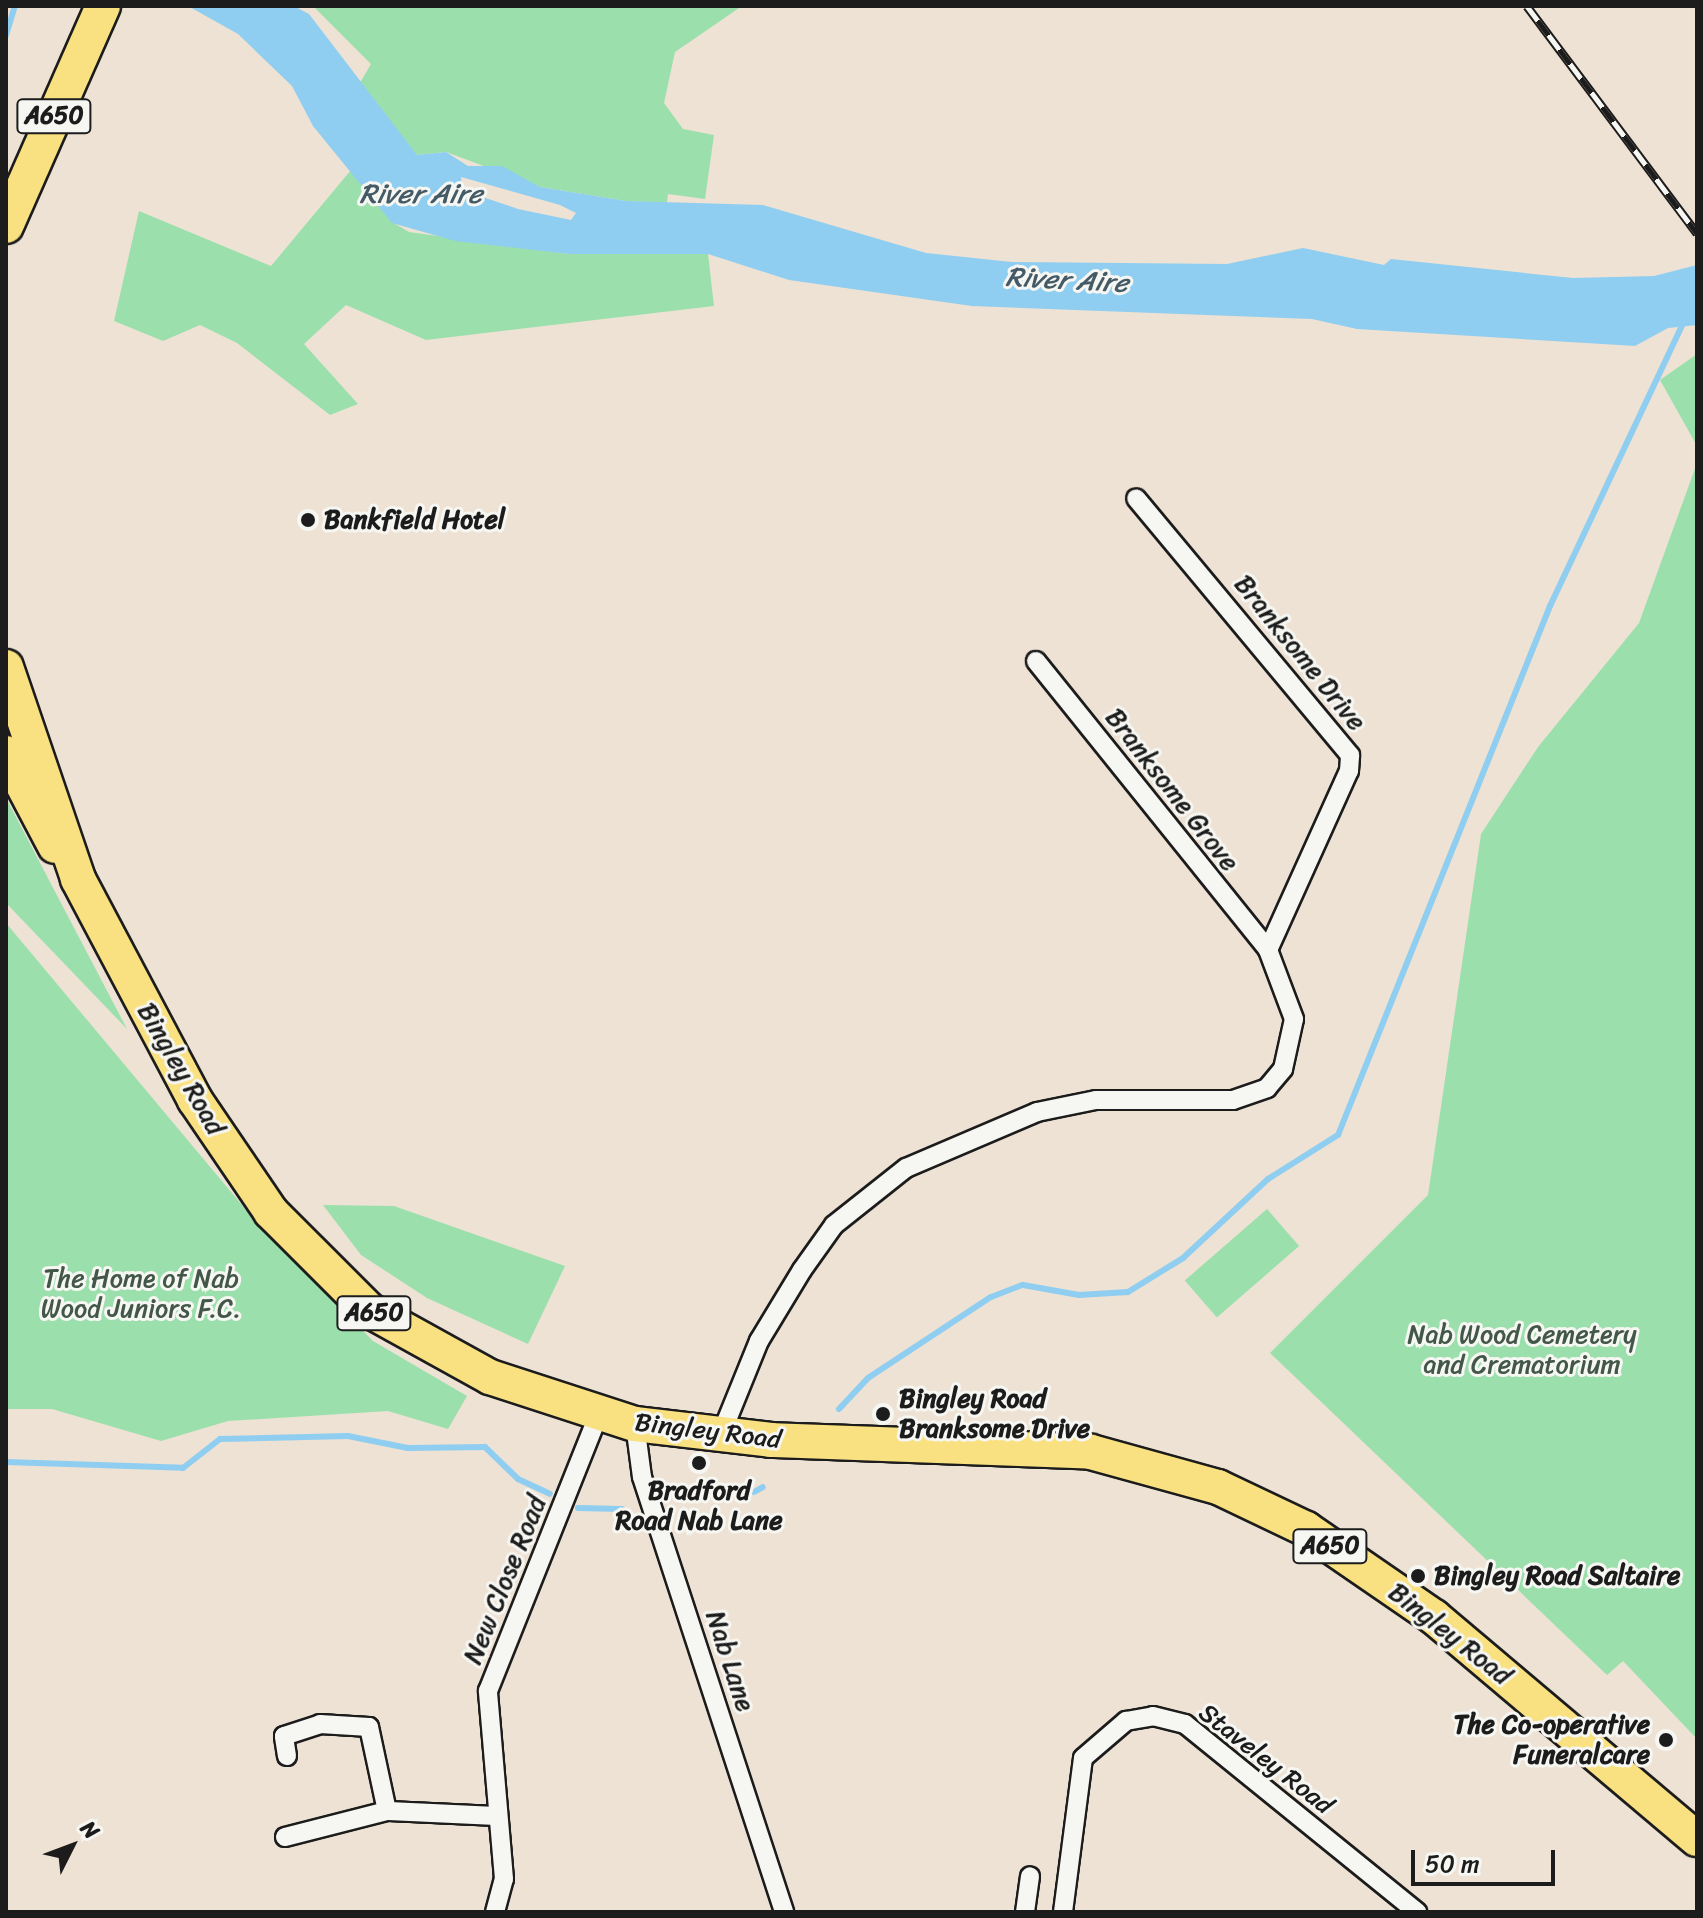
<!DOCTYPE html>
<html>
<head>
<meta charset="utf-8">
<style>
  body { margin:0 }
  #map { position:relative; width:1703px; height:1918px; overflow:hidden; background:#eee2d4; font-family:Sriracha,sans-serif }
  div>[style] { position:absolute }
  .green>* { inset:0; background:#9be0ac; transform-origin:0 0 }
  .water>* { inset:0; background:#8fcef0 }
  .stream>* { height:6px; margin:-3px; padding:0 3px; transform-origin:3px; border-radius:3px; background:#8fcef0 }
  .roads { filter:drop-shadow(2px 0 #1c1c1c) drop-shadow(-2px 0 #1c1c1c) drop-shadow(0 2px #1c1c1c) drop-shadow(0 -2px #1c1c1c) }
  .street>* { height:18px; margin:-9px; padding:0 9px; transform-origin:9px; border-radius:9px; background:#f6f6f2 }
  .highway>* { height:34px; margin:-17px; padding:0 17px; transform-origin:17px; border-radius:17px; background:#f9e181 }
  .rail>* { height:9px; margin-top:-4.5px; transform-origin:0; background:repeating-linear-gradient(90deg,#f6f6f2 0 18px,#1c1c1c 0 36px); box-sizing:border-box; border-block:2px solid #1c1c1c }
  .dots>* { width:22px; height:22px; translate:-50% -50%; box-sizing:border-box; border:4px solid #f6f6f2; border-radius:50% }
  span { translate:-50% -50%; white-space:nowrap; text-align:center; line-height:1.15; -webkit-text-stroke:6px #f6f6f2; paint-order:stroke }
  .shield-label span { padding:2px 6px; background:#f6f6f2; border:2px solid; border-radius:6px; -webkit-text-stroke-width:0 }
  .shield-label { font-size:24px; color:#1c1c1c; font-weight:700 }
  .poi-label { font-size:26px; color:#1c1c1c; font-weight:700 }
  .left { translate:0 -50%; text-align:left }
  .right { translate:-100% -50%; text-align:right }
  .street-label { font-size:26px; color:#1c1c1c }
  .park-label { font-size:26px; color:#425747 }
  .water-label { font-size:28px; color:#445a66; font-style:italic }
  .frame { position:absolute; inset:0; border:8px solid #1c1c1c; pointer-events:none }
  .north { position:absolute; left:32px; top:1806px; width:80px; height:80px; -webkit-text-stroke:6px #f6f6f2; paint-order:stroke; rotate:48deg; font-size:22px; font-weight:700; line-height:32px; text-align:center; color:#1c1c1c }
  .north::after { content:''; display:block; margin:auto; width:28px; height:36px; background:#1c1c1c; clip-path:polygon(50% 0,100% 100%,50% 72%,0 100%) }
  .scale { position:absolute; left:1411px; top:1850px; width:144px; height:36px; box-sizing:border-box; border:4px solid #1c1c1c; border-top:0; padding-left:10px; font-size:24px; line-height:28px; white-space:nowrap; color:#1c1c1c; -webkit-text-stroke:6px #f6f6f2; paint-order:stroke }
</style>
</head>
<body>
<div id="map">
  <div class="green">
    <div style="clip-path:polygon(313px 6px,742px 6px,675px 52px,664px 103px,683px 129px,714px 135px,705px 199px,668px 194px,667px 203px,626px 201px,540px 187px,446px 152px,417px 155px,358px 86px,371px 64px)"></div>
    <div style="clip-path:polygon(351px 170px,392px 222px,409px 232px,569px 254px,708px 254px,714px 306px,426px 340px,346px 305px,304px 344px,358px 404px,330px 415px,237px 343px,200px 325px,163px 341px,114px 321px,139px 211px,271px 266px)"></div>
    <div style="clip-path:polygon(1697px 354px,1697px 446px,1660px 380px)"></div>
    <div style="clip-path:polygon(1697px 463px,1697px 1739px,1623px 1661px,1607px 1675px,1270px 1353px,1428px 1195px,1481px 834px,1538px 747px,1639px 623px)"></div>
    <div style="clip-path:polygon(6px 798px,127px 1029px,6px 903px)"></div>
    <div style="clip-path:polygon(6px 923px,262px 1229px,373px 1341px,467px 1396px,448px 1429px,388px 1411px,228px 1421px,161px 1441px,52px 1409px,6px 1409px)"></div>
    <div style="clip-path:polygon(323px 1205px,394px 1206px,565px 1266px,528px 1344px,427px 1298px,361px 1255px)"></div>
    <div style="left:1267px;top:1209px;width:49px;height:109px;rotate:49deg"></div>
  </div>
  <div class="water">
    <div style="clip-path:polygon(evenodd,188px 6px,294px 6px,309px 14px,417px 155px,446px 152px,468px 166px,502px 166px,540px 187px,626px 201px,763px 205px,926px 253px,1012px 262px,1227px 264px,1303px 248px,1384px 265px,1391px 259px,1573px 278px,1654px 276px,1697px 265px,1697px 325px,1668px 328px,1635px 346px,1357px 329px,1312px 319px,972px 306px,789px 280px,708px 254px,569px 254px,455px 241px,392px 223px,313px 126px,292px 86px,238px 34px,188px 6px,461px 177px,560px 205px,576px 213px,571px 220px,518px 209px,462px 190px,461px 177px)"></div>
  </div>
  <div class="stream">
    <div style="left:6px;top:35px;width:30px;rotate:-73deg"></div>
    <div style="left:839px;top:1409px;width:42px;rotate:-46.9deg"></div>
    <div style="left:868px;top:1378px;width:147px;rotate:-33.4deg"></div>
    <div style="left:991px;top:1297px;width:34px;rotate:-21deg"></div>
    <div style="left:1023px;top:1285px;width:57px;rotate:10.1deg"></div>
    <div style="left:1079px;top:1295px;width:49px;rotate:-3.5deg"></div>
    <div style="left:1128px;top:1292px;width:65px;rotate:-31.7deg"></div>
    <div style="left:1183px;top:1258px;width:116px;rotate:-42.9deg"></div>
    <div style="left:1268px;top:1179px;width:83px;rotate:-32.2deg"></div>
    <div style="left:1338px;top:1135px;width:570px;rotate:-68.16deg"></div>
    <div style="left:1550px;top:606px;width:317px;rotate:-64.8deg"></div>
    <div style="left:6px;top:1462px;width:177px;rotate:1.9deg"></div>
    <div style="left:183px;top:1468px;width:47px;rotate:-38.1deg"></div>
    <div style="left:220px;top:1439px;width:128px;rotate:-1.3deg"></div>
    <div style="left:348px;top:1436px;width:61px;rotate:11.3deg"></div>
    <div style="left:408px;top:1448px;width:77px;rotate:-0.7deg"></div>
    <div style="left:485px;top:1447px;width:46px;rotate:44.1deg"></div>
    <div style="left:518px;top:1479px;width:35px;rotate:25deg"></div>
    <div style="left:754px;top:1492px;width:10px;rotate:-29deg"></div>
    <div style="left:578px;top:1508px;width:44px;rotate:1.3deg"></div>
  </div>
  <div class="roads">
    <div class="street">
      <div style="left:1036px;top:661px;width:371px;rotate:51.2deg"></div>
      <div style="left:635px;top:1424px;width:53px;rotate:82.5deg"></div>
      <div style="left:642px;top:1477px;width:458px;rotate:71.9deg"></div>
      <div style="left:720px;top:1437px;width:104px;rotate:-67.9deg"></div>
      <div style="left:759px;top:1341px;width:83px;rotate:-58.8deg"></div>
      <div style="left:802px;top:1270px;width:55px;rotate:-54.6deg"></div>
      <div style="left:834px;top:1225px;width:92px;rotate:-38.4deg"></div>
      <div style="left:906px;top:1168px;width:142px;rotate:-23.1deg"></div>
      <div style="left:1037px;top:1112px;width:60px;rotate:-11.5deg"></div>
      <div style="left:1096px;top:1100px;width:137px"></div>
      <div style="left:1233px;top:1100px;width:36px;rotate:-19deg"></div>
      <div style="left:1267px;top:1088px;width:25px;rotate:-50deg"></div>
      <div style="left:1283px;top:1069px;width:51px;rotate:-77.6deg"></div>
      <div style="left:1294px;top:1019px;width:74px;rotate:-110.6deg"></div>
      <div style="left:1268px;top:950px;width:196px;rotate:-65.7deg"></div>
      <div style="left:1349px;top:771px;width:16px;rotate:-86deg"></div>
      <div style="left:1350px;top:755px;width:334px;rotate:-129.8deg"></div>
      <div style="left:287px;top:1756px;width:20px;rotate:-99deg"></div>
      <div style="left:284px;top:1736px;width:38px;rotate:-18deg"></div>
      <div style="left:320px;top:1724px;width:49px;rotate:3.5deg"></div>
      <div style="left:369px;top:1727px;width:86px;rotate:77.9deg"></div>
      <div style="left:285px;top:1837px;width:105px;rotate:-14.3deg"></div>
      <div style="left:387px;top:1811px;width:111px;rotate:2.6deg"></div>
      <div style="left:495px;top:1912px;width:34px;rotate:-75deg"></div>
      <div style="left:504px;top:1879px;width:189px;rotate:-94.9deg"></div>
      <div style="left:488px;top:1691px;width:298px;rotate:-68.2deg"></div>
      <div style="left:1025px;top:1912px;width:36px;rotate:-82deg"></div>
      <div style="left:1063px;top:1912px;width:155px;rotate:-82.6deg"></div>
      <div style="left:1083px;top:1758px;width:57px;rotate:-40.7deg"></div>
      <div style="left:1126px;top:1721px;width:27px;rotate:-10deg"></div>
      <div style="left:1153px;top:1716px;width:33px;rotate:14deg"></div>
      <div style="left:1185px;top:1724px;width:299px;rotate:39deg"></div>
    </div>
    <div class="highway">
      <div style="left:6px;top:226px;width:240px;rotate:-66.2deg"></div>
      <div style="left:6px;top:667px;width:224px;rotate:71.2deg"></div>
      <div style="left:78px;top:879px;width:250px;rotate:62.1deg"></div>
      <div style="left:195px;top:1100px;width:135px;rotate:55.8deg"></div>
      <div style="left:271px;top:1212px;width:139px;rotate:45deg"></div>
      <div style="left:369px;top:1310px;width:138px;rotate:29deg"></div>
      <div style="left:490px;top:1377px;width:152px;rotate:18deg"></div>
      <div style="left:635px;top:1424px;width:137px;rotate:6.7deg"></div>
      <div style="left:771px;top:1440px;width:320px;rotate:2.1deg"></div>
      <div style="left:1091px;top:1452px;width:132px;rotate:15.4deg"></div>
      <div style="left:1218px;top:1487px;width:98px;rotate:25.5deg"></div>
      <div style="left:1306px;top:1529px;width:155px;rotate:34.5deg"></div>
      <div style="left:1434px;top:1617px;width:344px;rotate:40.2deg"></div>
      <div style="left:6px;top:753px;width:105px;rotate:62.2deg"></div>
    </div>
  </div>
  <div class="rail">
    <div style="left:1527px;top:6px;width:284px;rotate:53.2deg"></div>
  </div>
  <div class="dots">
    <div style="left:308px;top:520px;background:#1c1c1c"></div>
    <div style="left:883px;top:1414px;background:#1c1c1c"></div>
    <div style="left:699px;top:1463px;background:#1c1c1c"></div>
    <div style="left:1418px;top:1576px;background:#1c1c1c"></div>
    <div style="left:1666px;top:1740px;background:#1c1c1c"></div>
  </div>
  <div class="shield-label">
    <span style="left:54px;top:116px">A650</span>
    <span style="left:374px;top:1313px">A650</span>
    <span style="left:1330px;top:1546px">A650</span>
  </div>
  <div class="poi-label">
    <span class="left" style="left:324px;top:520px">Bankfield Hotel</span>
    <span class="left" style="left:899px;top:1414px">Bingley Road<br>Branksome Drive</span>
    <span style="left:699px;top:1506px">Bradford<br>Road Nab Lane</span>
    <span class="left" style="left:1434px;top:1576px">Bingley Road Saltaire</span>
    <span class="right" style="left:1650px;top:1740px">The Co-operative<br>Funeralcare</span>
  </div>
  <div class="street-label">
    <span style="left:1300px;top:653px;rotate:51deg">Branksome Drive</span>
    <span style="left:1172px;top:790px;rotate:52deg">Branksome Grove</span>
    <span style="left:181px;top:1069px;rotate:60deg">Bingley Road</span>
    <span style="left:708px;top:1431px;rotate:7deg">Bingley Road</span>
    <span style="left:505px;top:1580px;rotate:-68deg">New Close Road</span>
    <span style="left:1450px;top:1634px;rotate:38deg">Bingley Road</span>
    <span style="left:730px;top:1661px;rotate:72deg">Nab Lane</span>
    <span style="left:1266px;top:1759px;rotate:38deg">Staveley Road</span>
  </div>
  <div class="park-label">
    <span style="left:141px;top:1294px">The Home of Nab<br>Wood Juniors F.C.</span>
    <span style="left:1522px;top:1350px">Nab Wood Cemetery<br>and Crematorium</span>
  </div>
  <div class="water-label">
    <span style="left:421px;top:194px">River Aire</span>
    <span style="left:1067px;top:280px;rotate:3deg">River Aire</span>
  </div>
  <div class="frame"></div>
  <div class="north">N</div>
  <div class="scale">50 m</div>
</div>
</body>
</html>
